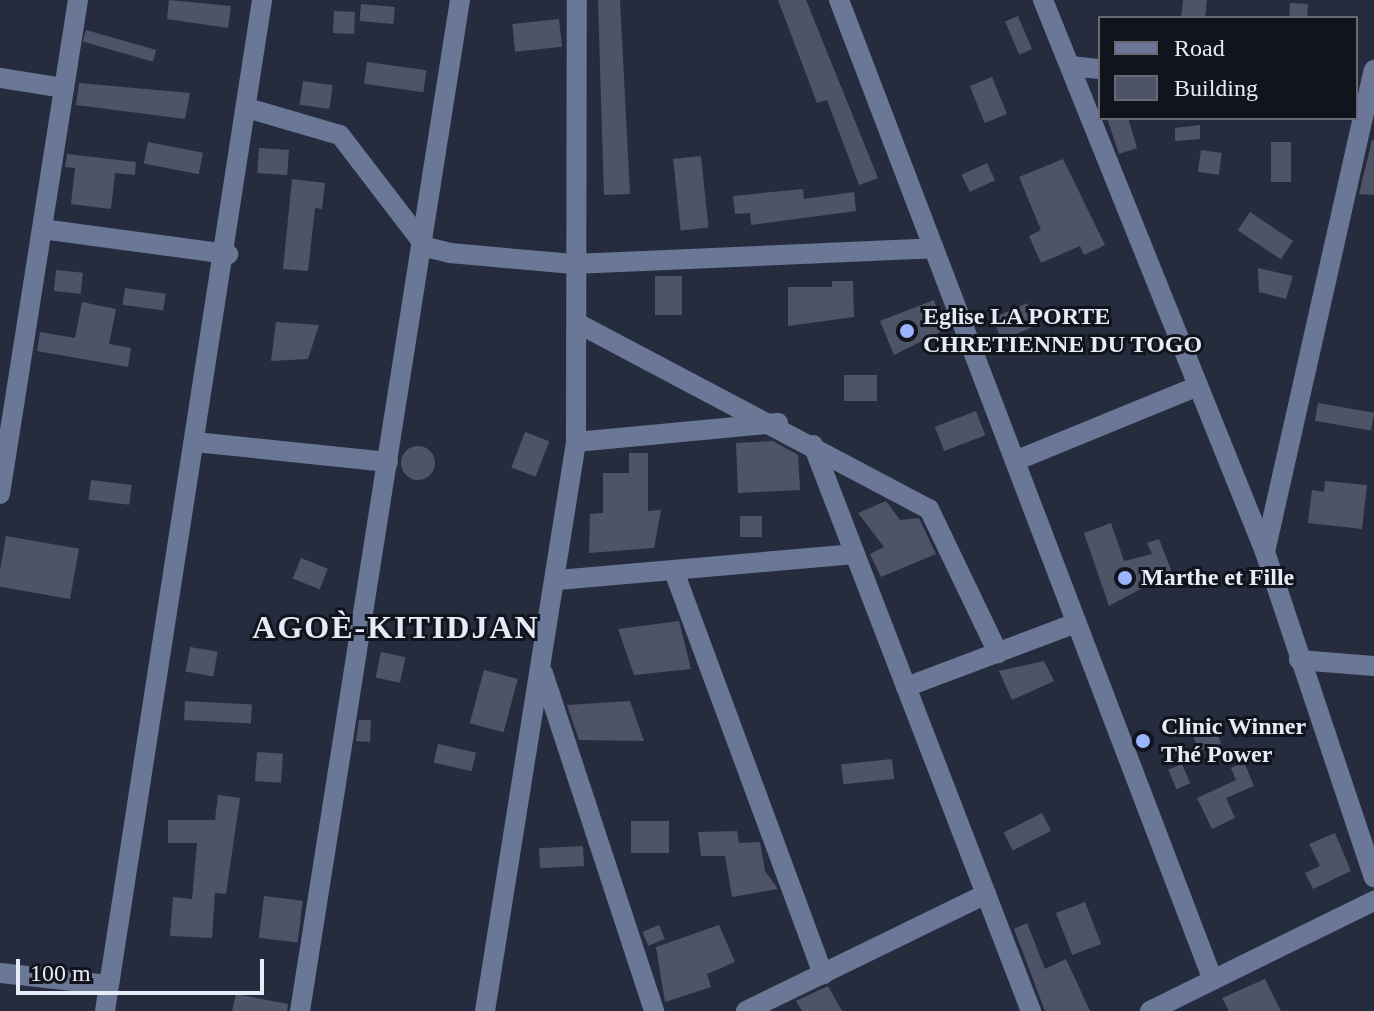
<!DOCTYPE html>
<html>
<head>
<meta charset="utf-8">
<style>
  body { margin:0 }
  #map { position:relative; width:1374px; height:1011px; overflow:hidden; background:#252c3d; font-family:Georgia,serif }
  div>[style] { position:absolute }
  .building>* { inset:0; background:#4d5468; transform-origin:0 0 }
  .round { border-radius:50% }
  .minor>* { height:20px; margin:-10px; padding:0 10px; transform-origin:10px; border-radius:10px; background:#6b7797 }
  .dots>* { width:22px; height:22px; translate:-50% -50%; box-sizing:border-box; border:4px solid #11141c; border-radius:50% }
  span { translate:-50% -50%; white-space:nowrap; text-align:center; line-height:1.15; -webkit-text-stroke:6px #11141c; paint-order:stroke }
  .poi-label { font-size:24px; color:#e7ebf7; font-weight:700 }
  .left { translate:0 -50%; text-align:left }
  .district-label { font-size:32px; color:#e7ebf7; font-weight:700; letter-spacing:2px }
  .legend { position:absolute; left:1098px; top:16px; width:260px; height:104px; box-sizing:border-box; background:#11141c; border:2px solid #676a74; margin:0; padding:10px 14px; list-style:none; font-size:24px; color:#e7ebf7 }
  .legend li { display:flex; align-items:center; gap:16px; height:40px }
  .legend b { width:40px; border:2px solid #676a74 }
  .scale { position:absolute; left:16px; top:959px; width:248px; height:36px; box-sizing:border-box; border:4px solid #e7ebf7; border-top:0; padding-left:10px; font-size:24px; line-height:28px; white-space:nowrap; color:#e7ebf7; -webkit-text-stroke:6px #11141c; paint-order:stroke }
</style>
</head>
<body>
<div id="map">
  <div class="building">
    <div style="clip-path:polygon(169px 0,231px 6px,228px 28px,167px 19px)"></div>
    <div style="clip-path:polygon(598px 0,620px 0,630px 194px,604px 195px)"></div>
    <div style="clip-path:polygon(778px 0,806px 0,878px 178px,859px 185px,827px 100px,817px 103px)"></div>
    <div style="clip-path:polygon(1183px 0,1207px 0,1205px 18px,1181px 18px)"></div>
    <div style="left:1290px;top:3px;width:18px;height:13px;rotate:3deg"></div>
    <div style="left:361px;top:4px;width:34px;height:17px;rotate:5deg"></div>
    <div style="left:334px;top:11px;width:21px;height:22px;rotate:3deg"></div>
    <div style="left:1018px;top:16px;width:36px;height:14px;rotate:67deg"></div>
    <div style="left:559px;top:19px;width:28px;height:47px;rotate:84deg"></div>
    <div style="left:86px;top:30px;width:73px;height:12px;rotate:16deg"></div>
    <div style="left:367px;top:62px;width:60px;height:22px;rotate:8deg"></div>
    <div style="left:992px;top:77px;width:40px;height:24px;rotate:68deg"></div>
    <div style="left:303px;top:81px;width:30px;height:24px;rotate:8deg"></div>
    <div style="clip-path:polygon(79px 83px,190px 93px,185px 119px,76px 105px)"></div>
    <div style="clip-path:polygon(1107px 118px,1128px 118px,1137px 148px,1119px 154px)"></div>
    <div style="clip-path:polygon(1200px 125px,1200px 139px,1175px 141px,1175px 128px)"></div>
    <div style="clip-path:polygon(1372px 140px,1374px 140px,1374px 195px,1359px 194px)"></div>
    <div style="left:148px;top:142px;width:56px;height:22px;rotate:11deg"></div>
    <div style="left:1271px;top:142px;width:20px;height:40px"></div>
    <div style="left:259px;top:148px;width:30px;height:25px;rotate:4deg"></div>
    <div style="left:1201px;top:150px;width:21px;height:22px;rotate:8deg"></div>
    <div style="clip-path:polygon(67px 154px,136px 162px,135px 175px,115px 173px,111px 209px,71px 204px,75px 168px,65px 167px)"></div>
    <div style="left:701px;top:156px;width:72px;height:28px;rotate:84deg"></div>
    <div style="clip-path:polygon(1063px 159px,1105px 245px,1084px 255px,1080px 246px,1041px 263px,1029px 236px,1041px 230px,1019px 177px)"></div>
    <div style="left:987px;top:163px;width:19px;height:28px;rotate:65deg"></div>
    <div style="clip-path:polygon(292px 179px,325px 183px,322px 209px,315px 208px,308px 271px,283px 269px)"></div>
    <div style="clip-path:polygon(803px 189px,804px 199px,854px 192px,856px 211px,751px 225px,750px 213px,735px 214px,733px 196px)"></div>
    <div style="left:1250px;top:212px;width:52px;height:22px;rotate:34deg"></div>
    <div style="clip-path:polygon(1258px 268px,1293px 276px,1286px 299px,1259px 292px)"></div>
    <div style="left:56px;top:270px;width:27px;height:21px;rotate:6deg"></div>
    <div style="left:655px;top:276px;width:27px;height:39px"></div>
    <div style="clip-path:polygon(832px 281px,853px 281px,854px 317px,788px 326px,788px 287px,832px 287px)"></div>
    <div style="left:125px;top:288px;width:41px;height:17px;rotate:8deg"></div>
    <div style="clip-path:polygon(934px 300px,944px 330px,894px 355px,880px 321px)"></div>
    <div style="clip-path:polygon(82px 302px,116px 309px,109px 344px,131px 348px,128px 367px,37px 351px,40px 332px,75px 338px)"></div>
    <div style="left:1027px;top:303px;width:24px;height:38px;rotate:66deg"></div>
    <div style="clip-path:polygon(276px 322px,319px 325px,308px 359px,271px 361px)"></div>
    <div style="left:844px;top:375px;width:33px;height:26px"></div>
    <div style="left:1318px;top:403px;width:57px;height:18px;rotate:10deg"></div>
    <div style="left:976px;top:411px;width:26px;height:44px;rotate:69deg"></div>
    <div style="left:525px;top:432px;width:26px;height:38px;rotate:21deg"></div>
    <div style="clip-path:polygon(773px 441px,798px 455px,800px 490px,738px 493px,736px 443px)"></div>
    <div class="round" style="left:401px;top:446px;width:34px;height:34px"></div>
    <div style="clip-path:polygon(629px 453px,648px 453px,648px 511px,661px 510px,654px 548px,589px 553px,590px 514px,603px 513px,603px 473px,629px 473px)"></div>
    <div style="left:91px;top:480px;width:41px;height:20px;rotate:7deg"></div>
    <div style="clip-path:polygon(1325px 481px,1367px 485px,1362px 529px,1308px 523px,1312px 490px,1324px 492px)"></div>
    <div style="clip-path:polygon(886px 501px,900px 520px,919px 518px,936px 554px,881px 577px,870px 554px,884px 547px,858px 513px)"></div>
    <div style="left:740px;top:516px;width:22px;height:21px"></div>
    <div style="clip-path:polygon(1111px 523px,1124px 561px,1152px 554px,1147px 543px,1159px 539px,1172px 572px,1109px 606px,1084px 533px)"></div>
    <div style="left:6px;top:536px;width:74px;height:51px;rotate:10deg"></div>
    <div style="left:301px;top:558px;width:29px;height:22px;rotate:22deg"></div>
    <div style="clip-path:polygon(679px 621px,691px 669px,634px 675px,618px 629px)"></div>
    <div style="left:190px;top:647px;width:28px;height:25px;rotate:10deg"></div>
    <div style="left:381px;top:652px;width:25px;height:26px;rotate:12deg"></div>
    <div style="clip-path:polygon(1044px 661px,1054px 681px,1012px 700px,999px 671px)"></div>
    <div style="left:484px;top:670px;width:35px;height:55px;rotate:15deg"></div>
    <div style="left:185px;top:701px;width:67px;height:19px;rotate:3deg"></div>
    <div style="clip-path:polygon(630px 701px,644px 741px,579px 740px,567px 705px)"></div>
    <div style="clip-path:polygon(359px 720px,371px 720px,370px 742px,356px 741px)"></div>
    <div style="left:1214px;top:722px;width:23px;height:24px;rotate:72deg"></div>
    <div style="left:438px;top:744px;width:39px;height:19px;rotate:13deg"></div>
    <div style="left:257px;top:752px;width:26px;height:29px;rotate:4deg"></div>
    <div style="left:892px;top:759px;width:20px;height:51px;rotate:84deg"></div>
    <div style="clip-path:polygon(1244px 762px,1254px 786px,1226px 798px,1235px 818px,1212px 829px,1197px 798px,1236px 780px,1231px 768px)"></div>
    <div style="left:1182px;top:764px;width:21px;height:15px;rotate:67deg"></div>
    <div style="clip-path:polygon(218px 795px,240px 798px,226px 894px,215px 893px,212px 938px,170px 936px,173px 897px,192px 899px,197px 843px,168px 843px,168px 820px,215px 820px)"></div>
    <div style="left:1042px;top:813px;width:20px;height:43px;rotate:63deg"></div>
    <div style="left:669px;top:821px;width:32px;height:38px;rotate:90deg"></div>
    <div style="clip-path:polygon(737px 831px,739px 843px,760px 842px,765px 871px,778px 889px,732px 897px,725px 856px,701px 856px,698px 832px)"></div>
    <div style="clip-path:polygon(1335px 833px,1351px 871px,1313px 889px,1305px 873px,1320px 866px,1309px 844px)"></div>
    <div style="left:583px;top:846px;width:20px;height:44px;rotate:87deg"></div>
    <div style="left:264px;top:896px;width:39px;height:42px;rotate:7deg"></div>
    <div style="left:1085px;top:902px;width:45px;height:31px;rotate:69deg"></div>
    <div style="clip-path:polygon(1027px 923px,1045px 969px,1066px 959px,1090px 1011px,1045px 1011px,1014px 929px)"></div>
    <div style="left:659px;top:925px;width:15px;height:18px;rotate:67deg"></div>
    <div style="clip-path:polygon(719px 925px,735px 962px,707px 974px,711px 987px,665px 1002px,656px 947px)"></div>
    <div style="clip-path:polygon(1265px 979px,1281px 1011px,1229px 1011px,1222px 998px)"></div>
    <div style="clip-path:polygon(828px 986px,842px 1011px,802px 1011px,796px 1001px)"></div>
    <div style="clip-path:polygon(236px 994px,288px 1004px,287px 1011px,232px 1011px)"></div>
  </div>
  <div class="minor">
    <div style="left:839px;top:0;width:1047px;rotate:69.12deg"></div>
    <div style="left:1043px;top:0;width:595px;rotate:68.09deg"></div>
    <div style="left:1265px;top:552px;width:343px;rotate:71.5deg"></div>
    <div style="left:1070px;top:66px;width:30px;rotate:6deg"></div>
    <div style="left:0;top:78px;width:65px;rotate:8.9deg"></div>
    <div style="left:247px;top:108px;width:97px;rotate:16.2deg"></div>
    <div style="left:340px;top:135px;width:141px;rotate:52.5deg"></div>
    <div style="left:426px;top:247px;width:25px;rotate:14deg"></div>
    <div style="left:450px;top:253px;width:124px;rotate:5.1deg"></div>
    <div style="left:574px;top:264px;width:360px;rotate:-2.5deg"></div>
    <div style="left:42px;top:229px;width:188px;rotate:7.7deg"></div>
    <div style="left:581px;top:325px;width:394px;rotate:27.9deg"></div>
    <div style="left:929px;top:509px;width:160px;rotate:64.4deg"></div>
    <div style="left:195px;top:442px;width:194px;rotate:5.9deg"></div>
    <div style="left:576px;top:442px;width:203px;rotate:-5.4deg"></div>
    <div style="left:813px;top:445px;width:607px;rotate:68.94deg"></div>
    <div style="left:1015px;top:461px;width:192px;rotate:-22.3deg"></div>
    <div style="left:0;top:494px;width:500px;rotate:-81.03deg"></div>
    <div style="left:1265px;top:552px;width:494px;rotate:-77.3deg"></div>
    <div style="left:675px;top:574px;width:427px;rotate:69.7deg"></div>
    <div style="left:558px;top:580px;width:298px;rotate:-5deg"></div>
    <div style="left:1299px;top:660px;width:75px;rotate:4.6deg"></div>
    <div style="left:543px;top:673px;width:356px;rotate:71.8deg"></div>
    <div style="left:906px;top:687px;width:182px;rotate:-20.6deg"></div>
    <div style="left:0;top:973px;width:109px;rotate:6.3deg"></div>
    <div style="left:105px;top:1011px;width:1023px;rotate:-81.17deg"></div>
    <div style="left:300px;top:1011px;width:1024px;rotate:-81.01deg"></div>
    <div style="left:485px;top:1011px;width:576px;rotate:-80.91deg"></div>
    <div style="left:576px;top:442px;width:442px;rotate:-89.9deg"></div>
    <div style="left:746px;top:1011px;width:267px;rotate:-26deg"></div>
    <div style="left:1150px;top:1011px;width:250px;rotate:-26.2deg"></div>
  </div>
  <div class="dots">
    <div style="left:907px;top:331px;background:#9ab5fd"></div>
    <div style="left:1125px;top:578px;background:#9ab5fd"></div>
    <div style="left:1143px;top:741px;background:#9ab5fd"></div>
  </div>
  <div class="poi-label">
    <span class="left" style="left:923px;top:331px">Eglise LA PORTE<br>CHRETIENNE DU TOGO</span>
    <span class="left" style="left:1141px;top:578px">Marthe et Fille</span>
    <span class="left" style="left:1161px;top:741px">Clinic Winner<br>Thé Power</span>
  </div>
  <div class="district-label">
    <span style="left:396px;top:627px">AGOÈ-KITIDJAN</span>
  </div>
  <ul class="legend">
  <li><b style="height:10px;background:#6b7797"></b>Road</li>
  <li><b style="height:22px;background:#4d5468"></b>Building</li>
  </ul>
  <div class="scale">100 m</div>
</div>
</body>
</html>
